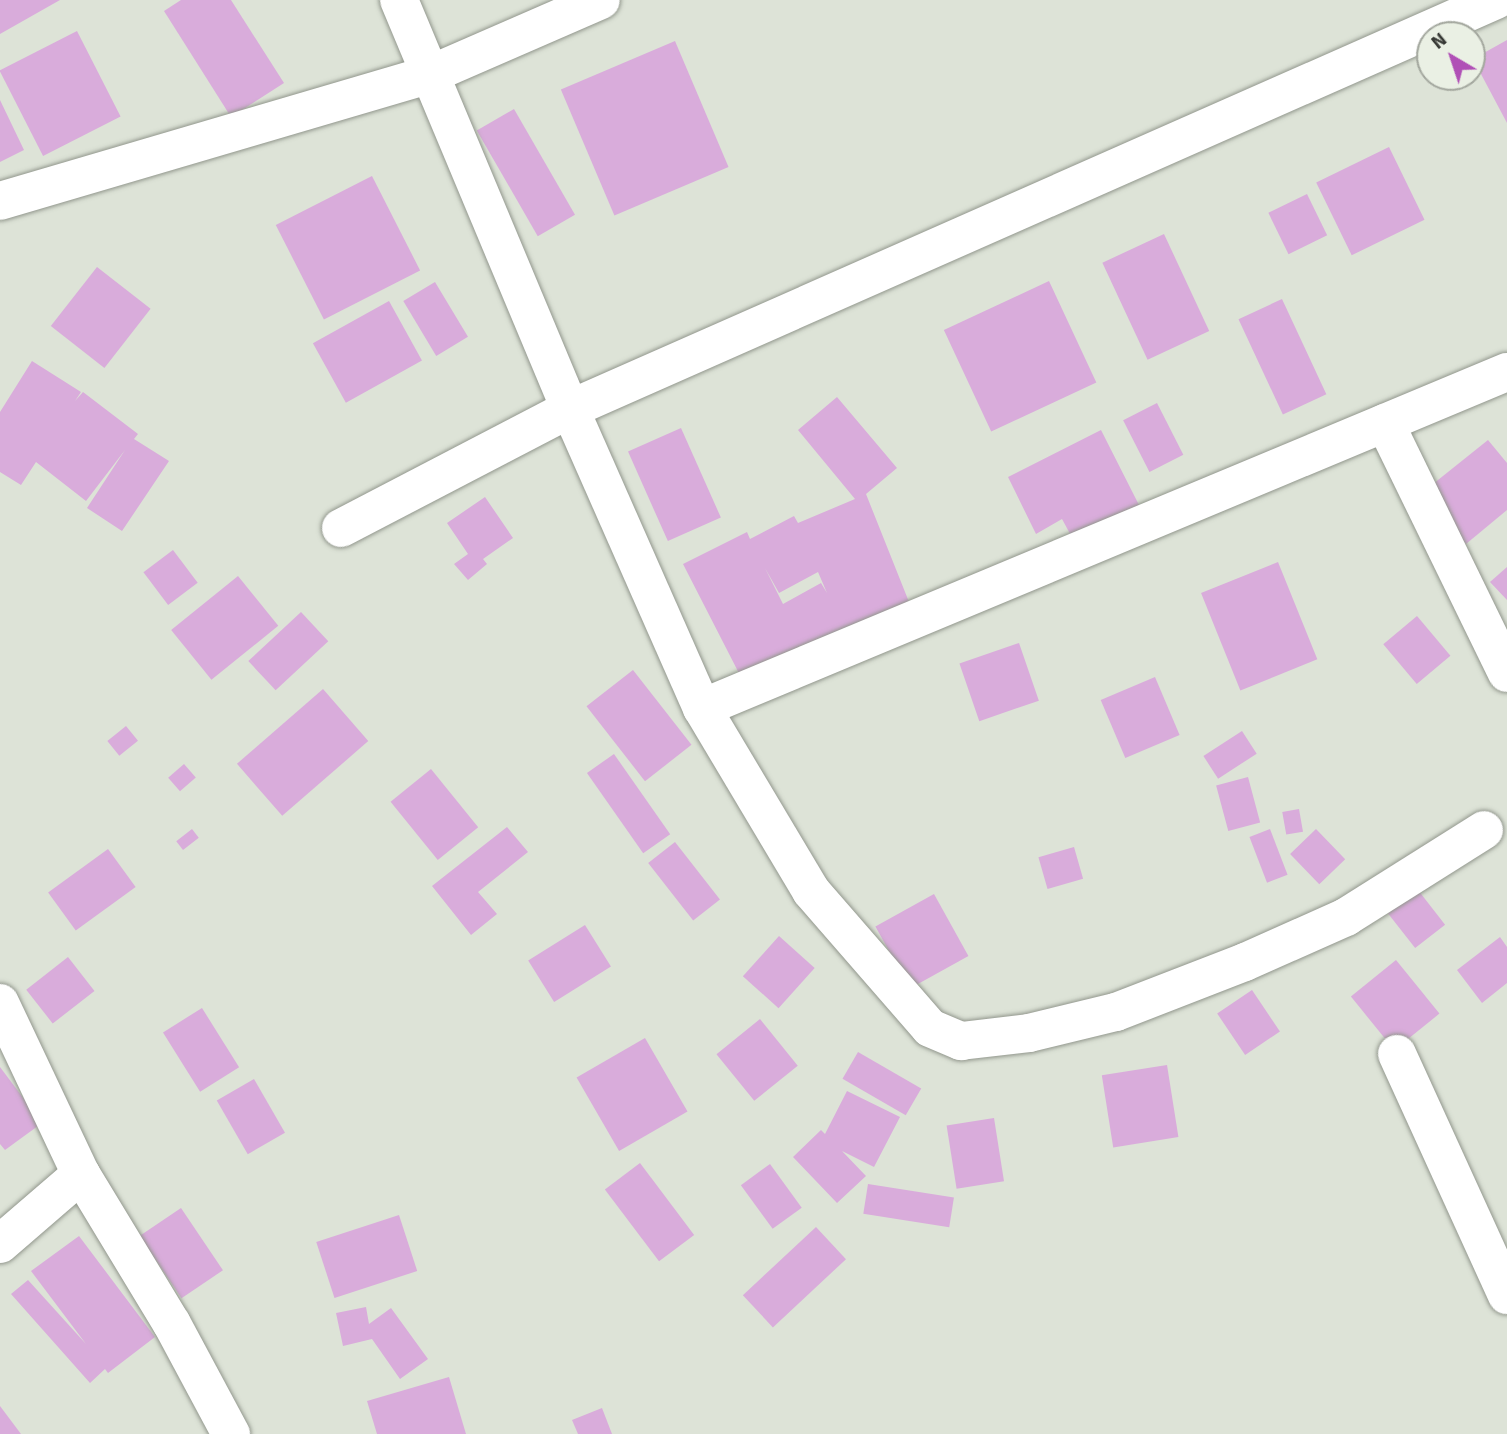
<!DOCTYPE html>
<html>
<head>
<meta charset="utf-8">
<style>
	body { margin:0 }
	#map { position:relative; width:1507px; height:1434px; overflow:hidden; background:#dde3d7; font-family:Signika,sans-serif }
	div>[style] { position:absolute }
	.building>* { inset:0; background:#d9acdb; transform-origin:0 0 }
	.roads { filter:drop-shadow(0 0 2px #92978d) drop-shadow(0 0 2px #92978d) }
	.street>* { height:38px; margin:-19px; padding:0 19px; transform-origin:19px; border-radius:19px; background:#fff }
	span { translate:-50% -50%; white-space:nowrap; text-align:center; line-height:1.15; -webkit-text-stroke:6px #eaf0e4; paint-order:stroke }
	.north { position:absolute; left:1416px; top:21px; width:70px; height:70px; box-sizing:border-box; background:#eaf0e4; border:2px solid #a3a79e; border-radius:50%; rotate:321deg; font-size:19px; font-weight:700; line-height:28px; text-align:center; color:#383a36 }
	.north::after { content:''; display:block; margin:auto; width:24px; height:32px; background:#b04fb6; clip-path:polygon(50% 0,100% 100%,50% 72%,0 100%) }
</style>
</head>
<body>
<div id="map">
	<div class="building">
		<i style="clip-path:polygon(0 0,60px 0,0 34px)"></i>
		<i style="clip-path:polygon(181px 0,231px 0,284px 83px,231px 117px,164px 11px)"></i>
		<i style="left:77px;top:31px;width:96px;height:87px;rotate:63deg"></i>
		<i style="clip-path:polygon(1507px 40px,1507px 123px,1473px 59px)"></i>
		<i style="left:675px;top:41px;width:137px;height:124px;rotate:67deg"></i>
		<i style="clip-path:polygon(0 100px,24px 150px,0 162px)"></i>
		<i style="left:514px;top:109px;width:122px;height:43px;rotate:60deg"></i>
		<i style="left:1389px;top:147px;width:81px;height:81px;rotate:64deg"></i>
		<i style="left:372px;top:176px;width:106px;height:108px;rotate:63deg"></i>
		<i style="left:1307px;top:194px;width:46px;height:43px;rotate:64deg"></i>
		<i style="left:1164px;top:234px;width:107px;height:68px;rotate:65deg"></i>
		<i style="left:97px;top:267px;width:68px;height:75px;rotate:38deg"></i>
		<i style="left:1049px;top:281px;width:112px;height:116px;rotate:65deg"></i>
		<i style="left:435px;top:282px;width:64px;height:37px;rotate:59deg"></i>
		<i style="left:1282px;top:299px;width:105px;height:48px;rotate:65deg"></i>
		<i style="left:389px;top:301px;width:68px;height:87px;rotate:61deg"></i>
		<i style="clip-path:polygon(32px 361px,81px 392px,75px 401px,83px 392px,138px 434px,134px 439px,169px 461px,122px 531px,87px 508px,125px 450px,86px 501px,36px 462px,21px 485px,0 472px,0 412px)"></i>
		<i style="clip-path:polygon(evenodd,837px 397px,897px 468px,866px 494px,911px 607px,745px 685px,683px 564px,747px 532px,750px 539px,794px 516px,798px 523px,855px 499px,798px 430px,837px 397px,765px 568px,779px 593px,818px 572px,827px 593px,821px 583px,783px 604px,765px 568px)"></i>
		<i style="left:1157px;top:403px;width:58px;height:38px;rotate:63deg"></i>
		<i style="left:681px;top:428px;width:98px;height:58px;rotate:66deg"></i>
		<i style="clip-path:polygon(1101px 430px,1140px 507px,1074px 541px,1062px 519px,1036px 534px,1008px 477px)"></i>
		<i style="clip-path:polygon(1488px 440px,1507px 463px,1507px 510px,1466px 544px,1423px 492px)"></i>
		<i style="clip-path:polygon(485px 497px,513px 538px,483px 559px,487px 564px,468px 580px,454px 564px,468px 554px,447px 523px)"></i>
		<i style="left:173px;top:550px;width:41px;height:37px;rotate:53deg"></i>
		<i style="left:1278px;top:562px;width:105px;height:83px;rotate:68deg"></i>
		<i style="clip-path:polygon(1507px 567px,1507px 600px,1490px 582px)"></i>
		<i style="left:238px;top:576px;width:64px;height:86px;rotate:51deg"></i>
		<i style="left:301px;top:612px;width:40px;height:72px;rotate:47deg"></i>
		<i style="left:1417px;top:616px;width:52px;height:44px;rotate:50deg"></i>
		<i style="left:1019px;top:643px;width:61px;height:63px;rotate:71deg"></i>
		<i style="left:633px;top:670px;width:95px;height:59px;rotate:52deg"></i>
		<i style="left:1155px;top:677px;width:63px;height:59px;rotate:67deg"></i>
		<i style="left:323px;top:689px;width:69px;height:114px;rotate:49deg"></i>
		<i style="left:126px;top:726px;width:19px;height:24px;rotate:51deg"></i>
		<i style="left:1242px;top:731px;width:27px;height:46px;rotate:57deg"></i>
		<i style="left:614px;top:754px;width:98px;height:33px;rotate:55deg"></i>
		<i style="left:184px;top:764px;width:18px;height:21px;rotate:49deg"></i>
		<i style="left:431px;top:769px;width:75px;height:52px;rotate:51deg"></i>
		<i style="left:1248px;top:777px;width:47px;height:33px;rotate:75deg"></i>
		<i style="left:1299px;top:809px;width:23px;height:17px;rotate:80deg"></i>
		<i style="clip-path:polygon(507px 827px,528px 852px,478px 892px,497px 914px,471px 935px,432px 886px)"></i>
		<i style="left:192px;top:829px;width:11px;height:20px;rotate:52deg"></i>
		<i style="left:1270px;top:829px;width:49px;height:22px;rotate:69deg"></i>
		<i style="left:1316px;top:829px;width:42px;height:36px;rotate:46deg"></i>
		<i style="left:675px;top:842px;width:73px;height:34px;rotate:52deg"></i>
		<i style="left:1074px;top:847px;width:33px;height:37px;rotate:74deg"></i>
		<i style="left:108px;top:849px;width:47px;height:74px;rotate:54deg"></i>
		<i style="left:1418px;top:890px;width:44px;height:38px;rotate:52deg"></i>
		<i style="left:934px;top:894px;width:71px;height:67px;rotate:61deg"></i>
		<i style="left:585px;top:925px;width:49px;height:67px;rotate:58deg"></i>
		<i style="left:779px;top:936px;width:48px;height:54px;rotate:42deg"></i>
		<i style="clip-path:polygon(1500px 937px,1507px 947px,1507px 983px,1482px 1003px,1457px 970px)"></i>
		<i style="left:68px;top:957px;width:43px;height:53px;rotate:52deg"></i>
		<i style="left:1396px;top:960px;width:69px;height:58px;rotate:51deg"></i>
		<i style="left:1252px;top:990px;width:50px;height:42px;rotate:56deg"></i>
		<i style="left:202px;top:1008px;width:70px;height:46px;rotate:58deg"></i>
		<i style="left:760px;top:1019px;width:60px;height:56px;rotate:51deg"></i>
		<i style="left:645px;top:1038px;width:85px;height:79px;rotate:60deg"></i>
		<i style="left:858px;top:1052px;width:73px;height:31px;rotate:30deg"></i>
		<i style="left:1167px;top:1065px;width:73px;height:66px;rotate:81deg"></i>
		<i style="clip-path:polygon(0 1067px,42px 1123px,5px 1150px,0 1144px)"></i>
		<i style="left:254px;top:1079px;width:62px;height:43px;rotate:60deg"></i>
		<i style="clip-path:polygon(847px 1091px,900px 1117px,874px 1167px,842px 1151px,866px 1176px,837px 1203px,793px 1157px,821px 1130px,825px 1134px)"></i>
		<i style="left:994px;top:1118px;width:64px;height:48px;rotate:81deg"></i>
		<i style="left:640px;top:1163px;width:90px;height:44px;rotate:53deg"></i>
		<i style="left:770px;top:1164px;width:54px;height:36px;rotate:54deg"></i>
		<i style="left:868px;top:1184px;width:87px;height:30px;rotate:9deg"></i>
		<i style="left:181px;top:1208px;width:75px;height:50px;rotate:56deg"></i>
		<i style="left:399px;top:1215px;width:59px;height:87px;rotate:72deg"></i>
		<i style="left:816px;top:1227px;width:44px;height:100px;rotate:47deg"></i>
		<i style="clip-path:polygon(79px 1236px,155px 1337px,108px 1373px,105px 1369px,90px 1383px,11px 1294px,28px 1280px,86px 1344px,31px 1271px)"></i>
		<i style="clip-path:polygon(366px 1307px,369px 1324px,391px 1308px,428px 1359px,400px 1379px,372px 1339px,343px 1346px,336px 1313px)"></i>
		<i style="clip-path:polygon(449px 1377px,466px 1434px,377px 1434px,367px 1401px)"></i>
		<i style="clip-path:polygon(0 1406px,21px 1434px,0 1434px)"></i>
		<i style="clip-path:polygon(602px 1408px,612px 1434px,578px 1434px,572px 1420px)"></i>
	</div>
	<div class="roads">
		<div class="street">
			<i style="left:399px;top:0;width:443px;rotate:67.3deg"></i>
			<i style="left:570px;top:409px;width:327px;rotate:66.2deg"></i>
			<i style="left:702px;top:708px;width:213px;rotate:59.2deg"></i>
			<i style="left:811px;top:891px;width:181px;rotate:49deg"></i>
			<i style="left:930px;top:1028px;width:34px;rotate:23deg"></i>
			<i style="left:961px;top:1041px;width:68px;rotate:-6.7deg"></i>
			<i style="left:1029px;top:1033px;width:89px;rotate:-13.6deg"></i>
			<i style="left:1116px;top:1012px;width:138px;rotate:-21.2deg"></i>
			<i style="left:1245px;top:962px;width:111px;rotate:-24deg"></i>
			<i style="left:1346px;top:917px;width:163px;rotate:-32.2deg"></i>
			<i style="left:0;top:201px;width:449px;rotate:-16.4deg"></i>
			<i style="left:431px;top:74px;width:185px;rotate:-23.5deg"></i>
			<i style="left:1385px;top:423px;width:278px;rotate:64deg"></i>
			<i style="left:341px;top:528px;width:258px;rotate:-27.5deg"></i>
			<i style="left:570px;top:409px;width:1012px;rotate:-23.83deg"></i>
			<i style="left:702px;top:708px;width:872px;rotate:-22.66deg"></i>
			<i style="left:0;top:1003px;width:189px;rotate:64.7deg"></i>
			<i style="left:81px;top:1174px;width:175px;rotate:58.8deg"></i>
			<i style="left:172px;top:1324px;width:125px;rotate:61.8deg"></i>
			<i style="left:1397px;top:1054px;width:265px;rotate:65.5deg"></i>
			<i style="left:0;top:1244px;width:107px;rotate:-40.8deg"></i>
		</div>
	</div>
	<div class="north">N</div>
</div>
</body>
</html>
